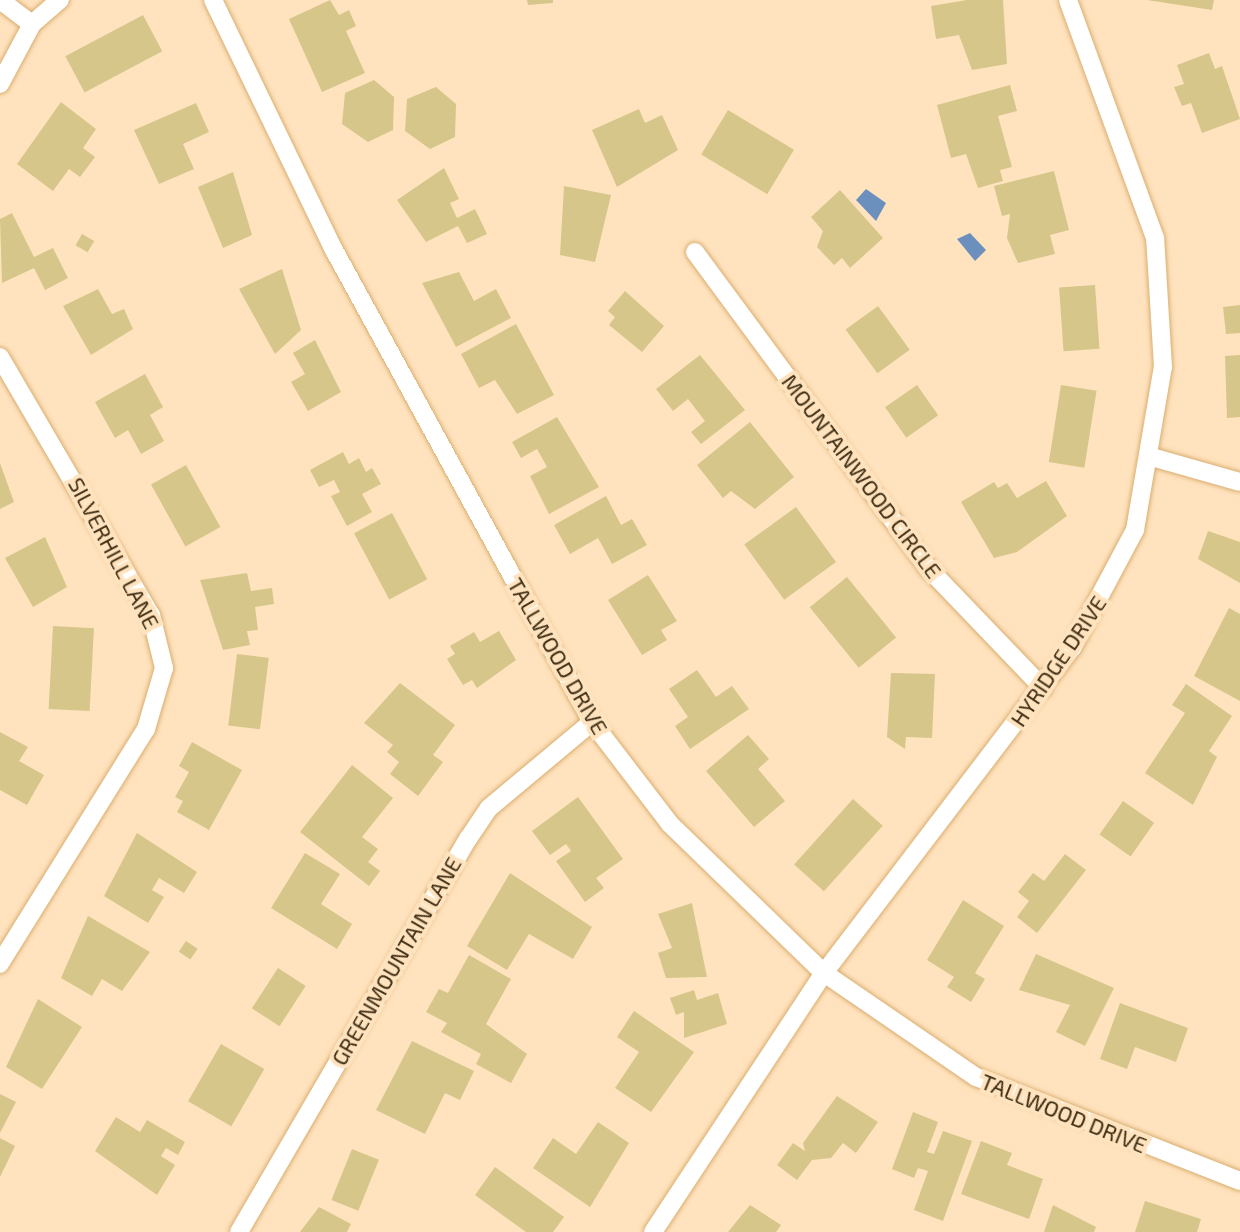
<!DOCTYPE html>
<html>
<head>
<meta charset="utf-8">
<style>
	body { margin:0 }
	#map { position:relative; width:1240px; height:1232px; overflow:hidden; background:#ffe3be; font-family:"Exo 2",sans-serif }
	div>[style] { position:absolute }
	.water>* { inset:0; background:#6c90be }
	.building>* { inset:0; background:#d6c68a; transform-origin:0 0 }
	.roads { filter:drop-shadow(0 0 2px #daae70) drop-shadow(0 0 2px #daae70) }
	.street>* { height:18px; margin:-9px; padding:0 9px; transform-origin:9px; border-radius:9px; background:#fff }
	span { translate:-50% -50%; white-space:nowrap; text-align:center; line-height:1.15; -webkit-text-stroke:8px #ffe3be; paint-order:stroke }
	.street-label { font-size:22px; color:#3d2c12 }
</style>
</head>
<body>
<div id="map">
	<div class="water">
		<i style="clip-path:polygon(866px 189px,886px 203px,876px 221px,856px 200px)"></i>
		<i style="clip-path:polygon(970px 233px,986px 250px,975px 261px,957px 239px)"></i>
	</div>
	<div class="building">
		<i style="clip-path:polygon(330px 0,339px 15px,349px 10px,356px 26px,346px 31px,365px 73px,322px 92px,289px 19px)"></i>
		<i style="clip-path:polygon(527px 0,553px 0,553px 3px,528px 5px)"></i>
		<i style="clip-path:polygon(967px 0,1003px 0,1007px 64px,972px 70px,959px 35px,936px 39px,931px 6px)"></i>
		<i style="clip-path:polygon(1147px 0,1214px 0,1212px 10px)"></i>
		<i style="left:143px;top:15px;width:41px;height:88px;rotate:62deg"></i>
		<i style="clip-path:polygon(1209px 53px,1215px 69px,1222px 66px,1240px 119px,1202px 133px,1191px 103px,1182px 106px,1174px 87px,1184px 84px,1177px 65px)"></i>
		<i style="clip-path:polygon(374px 80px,394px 97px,393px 130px,368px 142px,342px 124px,345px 93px)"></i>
		<i style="clip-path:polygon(1010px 85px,1017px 111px,998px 116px,1012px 167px,1000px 170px,1003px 181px,978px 188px,966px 154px,951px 158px,937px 105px)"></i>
		<i style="clip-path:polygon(436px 87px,456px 104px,455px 137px,430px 149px,405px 131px,407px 99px)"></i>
		<i style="clip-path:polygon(61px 102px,96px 129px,83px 148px,95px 157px,80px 177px,69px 169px,53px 191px,17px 164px)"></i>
		<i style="clip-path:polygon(196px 103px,209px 132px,183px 144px,194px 169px,159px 184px,134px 130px)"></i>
		<i style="clip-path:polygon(639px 109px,645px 123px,662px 115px,678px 150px,617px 187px,592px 130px)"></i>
		<i style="left:728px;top:110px;width:77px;height:52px;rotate:31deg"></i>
		<i style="clip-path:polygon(444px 168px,459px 199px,450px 203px,457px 218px,475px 209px,487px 234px,467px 243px,458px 226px,426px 242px,397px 200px)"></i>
		<i style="clip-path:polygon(1054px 171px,1069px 230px,1050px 235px,1055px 254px,1018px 263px,1007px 238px,1010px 214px,1002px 216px,994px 186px)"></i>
		<i style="clip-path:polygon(233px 172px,252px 235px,223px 248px,198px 187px)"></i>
		<i style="clip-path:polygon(564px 186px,611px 195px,595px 262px,560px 255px)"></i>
		<i style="clip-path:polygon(840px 190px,883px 238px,850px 268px,842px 258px,834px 265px,817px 247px,823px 231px,811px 217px)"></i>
		<i style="clip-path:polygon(12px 213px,34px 257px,53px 248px,68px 278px,45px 290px,34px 268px,2px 283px,0 219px)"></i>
		<i style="left:82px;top:234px;width:14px;height:13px;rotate:30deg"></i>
		<i style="clip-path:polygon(282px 269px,301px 330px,275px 354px,239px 289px)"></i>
		<i style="clip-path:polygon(459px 272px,474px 301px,496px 289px,511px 318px,456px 347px,422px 283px)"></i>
		<i style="left:1095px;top:285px;width:64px;height:36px;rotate:86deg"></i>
		<i style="clip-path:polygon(98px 289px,112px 314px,124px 309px,133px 329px,91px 355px,63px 306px)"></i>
		<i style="clip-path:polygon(625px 291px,664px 326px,642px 352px,609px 325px,615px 317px,608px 311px)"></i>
		<i style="clip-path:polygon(1240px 305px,1240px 333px,1226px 334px,1223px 307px)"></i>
		<i style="left:878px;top:306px;width:54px;height:40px;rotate:54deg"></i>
		<i style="clip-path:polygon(516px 324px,554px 395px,517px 414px,495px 380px,479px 388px,461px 354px)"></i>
		<i style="clip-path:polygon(315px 340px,341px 392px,308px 411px,291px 382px,305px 374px,293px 353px)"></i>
		<i style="clip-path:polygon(700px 355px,745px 410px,701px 444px,691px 432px,705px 421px,688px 399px,673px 411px,656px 389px)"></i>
		<i style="clip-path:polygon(1240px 355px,1240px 417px,1227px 418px,1225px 356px)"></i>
		<i style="clip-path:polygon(145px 374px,163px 407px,150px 415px,164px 441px,141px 454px,128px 430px,115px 438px,95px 402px)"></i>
		<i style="left:917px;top:385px;width:37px;height:39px;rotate:55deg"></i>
		<i style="left:1061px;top:385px;width:36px;height:78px;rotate:9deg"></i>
		<i style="clip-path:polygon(557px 417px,599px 487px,549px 514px,530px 476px,547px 467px,537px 449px,521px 458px,512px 442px)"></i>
		<i style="clip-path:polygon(750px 422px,794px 477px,755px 509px,731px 491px,723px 498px,697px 465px)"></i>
		<i style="clip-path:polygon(343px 452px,349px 464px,359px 458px,366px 472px,372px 468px,381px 484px,362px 494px,372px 512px,347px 526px,331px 496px,340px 492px,334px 480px,319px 487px,310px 470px)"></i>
		<i style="clip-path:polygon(0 463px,14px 502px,0 509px)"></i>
		<i style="left:186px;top:465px;width:71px;height:40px;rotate:61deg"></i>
		<i style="clip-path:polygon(1046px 481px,1067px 516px,1017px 552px,994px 558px,961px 502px,994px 482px,998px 488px,1007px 483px,1017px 498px)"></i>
		<i style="clip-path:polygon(606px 496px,621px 525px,632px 519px,647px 545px,612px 564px,598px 538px,570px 554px,554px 525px)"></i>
		<i style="left:796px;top:507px;width:68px;height:64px;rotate:54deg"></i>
		<i style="left:392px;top:513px;width:75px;height:43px;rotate:62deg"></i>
		<i style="clip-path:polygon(1208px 531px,1240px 542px,1240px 583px,1198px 559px)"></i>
		<i style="clip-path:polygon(45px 537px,67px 587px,33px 607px,5px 558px)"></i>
		<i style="clip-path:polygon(247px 573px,251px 591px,272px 588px,274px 604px,255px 607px,258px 630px,247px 631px,250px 645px,223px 650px,200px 580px)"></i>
		<i style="clip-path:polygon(648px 575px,677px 621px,661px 630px,667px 640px,642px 655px,608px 600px)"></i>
		<i style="left:847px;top:577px;width:78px;height:48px;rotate:51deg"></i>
		<i style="clip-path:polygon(1229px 608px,1240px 614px,1240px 701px,1194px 676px)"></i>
		<i style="left:53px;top:626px;width:41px;height:83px;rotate:3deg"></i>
		<i style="clip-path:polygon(499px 631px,516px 660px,477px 688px,472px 680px,463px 685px,447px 659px,455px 654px,450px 646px,474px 632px,480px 642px)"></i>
		<i style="left:237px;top:654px;width:32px;height:72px;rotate:7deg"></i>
		<i style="clip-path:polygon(697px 670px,716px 697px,732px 686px,749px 709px,690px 749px,675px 726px,688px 717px,669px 689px)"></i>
		<i style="clip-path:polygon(891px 673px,935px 674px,932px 738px,906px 737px,905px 749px,887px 737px)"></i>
		<i style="clip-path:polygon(400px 683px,455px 725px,433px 755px,443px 762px,418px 796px,390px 774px,399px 762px,387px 752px,393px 745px,364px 723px)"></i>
		<i style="clip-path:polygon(1186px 684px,1232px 716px,1209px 751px,1217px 757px,1193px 805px,1145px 773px,1185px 713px,1172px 705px)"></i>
		<i style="clip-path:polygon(0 732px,28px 747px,19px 761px,44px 775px,27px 805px,0 790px)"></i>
		<i style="clip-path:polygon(748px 735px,769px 759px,758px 769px,785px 801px,754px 827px,706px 771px)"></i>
		<i style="clip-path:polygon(192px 742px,242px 770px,209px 830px,177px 812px,183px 801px,175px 797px,189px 772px,179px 766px)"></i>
		<i style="clip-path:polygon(352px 765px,393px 798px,362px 837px,378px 849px,368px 862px,380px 871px,369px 886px,300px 832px)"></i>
		<i style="clip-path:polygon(578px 797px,623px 859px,596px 878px,604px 888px,585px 902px,556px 861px,571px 851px,566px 844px,550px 855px,532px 831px)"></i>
		<i style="left:853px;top:799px;width:40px;height:88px;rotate:42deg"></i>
		<i style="left:1123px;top:801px;width:38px;height:41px;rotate:35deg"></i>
		<i style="clip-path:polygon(137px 833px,197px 872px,184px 893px,159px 878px,152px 890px,164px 897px,148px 923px,104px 896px)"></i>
		<i style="clip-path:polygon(305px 853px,340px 874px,321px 904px,352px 924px,337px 949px,271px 908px)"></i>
		<i style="clip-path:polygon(1065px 854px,1086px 870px,1037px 933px,1017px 917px,1029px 901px,1018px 892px,1033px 873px,1044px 881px)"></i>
		<i style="clip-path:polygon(510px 873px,592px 927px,573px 959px,529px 934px,507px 970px,467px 946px)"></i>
		<i style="clip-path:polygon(963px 900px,1004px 926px,975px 973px,985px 979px,971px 1002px,947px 987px,954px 977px,927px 960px)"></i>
		<i style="clip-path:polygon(692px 903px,707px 977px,666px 978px,658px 953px,672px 948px,658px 914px)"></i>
		<i style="clip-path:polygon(88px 916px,150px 952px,122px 991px,102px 979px,92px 996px,61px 978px)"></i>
		<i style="left:186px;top:941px;width:14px;height:13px;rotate:34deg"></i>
		<i style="clip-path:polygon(1036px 954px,1114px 988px,1085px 1046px,1056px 1032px,1070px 1005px,1019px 990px)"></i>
		<i style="clip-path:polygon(469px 955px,511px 979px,486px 1024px,527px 1054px,511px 1083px,476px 1064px,481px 1054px,441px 1032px,447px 1023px,426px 1012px,439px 989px,448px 993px)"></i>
		<i style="left:278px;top:968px;width:33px;height:48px;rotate:33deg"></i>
		<i style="clip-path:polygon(694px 990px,697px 1000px,718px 993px,727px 1024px,684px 1038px,684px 1012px,676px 1015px,670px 998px)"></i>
		<i style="clip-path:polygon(38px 999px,82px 1027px,42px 1089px,6px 1067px)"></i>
		<i style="clip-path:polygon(1120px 1003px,1188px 1028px,1176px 1062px,1135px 1047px,1127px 1069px,1100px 1059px)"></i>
		<i style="clip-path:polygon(634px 1011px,694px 1052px,651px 1112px,615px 1088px,639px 1052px,617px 1037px)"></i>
		<i style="clip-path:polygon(412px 1041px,474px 1071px,460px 1100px,445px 1093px,425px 1134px,376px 1110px)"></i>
		<i style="left:221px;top:1044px;width:50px;height:66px;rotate:30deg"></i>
		<i style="clip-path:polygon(0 1094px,16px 1102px,0 1133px)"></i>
		<i style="clip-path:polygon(837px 1096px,878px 1122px,856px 1153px,843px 1143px,831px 1158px,812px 1160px,797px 1180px,777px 1165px,793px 1143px,805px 1151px,803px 1143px)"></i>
		<i style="clip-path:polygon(913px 1112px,938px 1122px,927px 1152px,934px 1154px,943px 1131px,972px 1141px,943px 1221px,914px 1210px,928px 1171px,918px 1168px,914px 1178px,892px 1169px)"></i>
		<i style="clip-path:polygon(116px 1117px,140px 1132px,147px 1120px,185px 1142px,178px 1155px,166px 1148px,161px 1156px,175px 1165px,157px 1195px,95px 1151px)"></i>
		<i style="clip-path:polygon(598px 1122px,629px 1143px,590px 1207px,533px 1168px,553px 1138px,576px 1154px)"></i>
		<i style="clip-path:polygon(0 1138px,15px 1146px,0 1177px)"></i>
		<i style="clip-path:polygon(981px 1141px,1012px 1153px,1007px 1165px,1043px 1179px,1029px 1219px,961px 1194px)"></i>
		<i style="left:352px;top:1149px;width:29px;height:55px;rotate:22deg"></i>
		<i style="clip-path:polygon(495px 1167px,564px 1217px,553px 1232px,526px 1232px,475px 1195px)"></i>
		<i style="clip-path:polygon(1145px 1201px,1201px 1219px,1197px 1232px,1135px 1232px)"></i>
		<i style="clip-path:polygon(750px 1205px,781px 1225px,776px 1232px,728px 1232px)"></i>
		<i style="clip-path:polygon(1053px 1205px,1096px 1227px,1094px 1232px,1044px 1232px)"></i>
		<i style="clip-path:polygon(319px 1207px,351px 1224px,347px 1232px,300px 1232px)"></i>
	</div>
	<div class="roads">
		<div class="street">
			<i style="left:0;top:0;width:40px;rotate:37deg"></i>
			<i style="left:213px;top:0;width:278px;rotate:64.2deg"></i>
			<i style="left:334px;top:250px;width:538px;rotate:61.34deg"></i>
			<i style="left:592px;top:722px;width:128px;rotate:52.6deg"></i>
			<i style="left:670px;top:824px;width:214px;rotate:44.1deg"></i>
			<i style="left:824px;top:973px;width:184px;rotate:34.4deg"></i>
			<i style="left:976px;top:1077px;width:284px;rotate:21.5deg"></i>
			<i style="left:0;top:84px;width:68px;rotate:-61.9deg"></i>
			<i style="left:32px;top:24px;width:37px;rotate:-41deg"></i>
			<i style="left:695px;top:252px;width:391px;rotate:53.6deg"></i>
			<i style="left:927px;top:567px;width:168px;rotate:46.2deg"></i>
			<i style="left:0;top:357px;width:299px;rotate:59.7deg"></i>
			<i style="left:151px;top:615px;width:55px;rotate:76.2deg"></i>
			<i style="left:164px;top:668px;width:64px;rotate:106.4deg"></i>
			<i style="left:146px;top:729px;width:277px;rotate:121.9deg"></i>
			<i style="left:1152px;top:457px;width:91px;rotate:15.9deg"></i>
			<i style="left:239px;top:1232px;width:455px;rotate:-59.8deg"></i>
			<i style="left:468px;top:839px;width:37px;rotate:-56deg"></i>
			<i style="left:489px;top:808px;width:134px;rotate:-39.9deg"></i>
			<i style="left:653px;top:1232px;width:310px;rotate:-56.6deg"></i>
			<i style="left:824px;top:973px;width:409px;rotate:-52.7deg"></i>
			<i style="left:1072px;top:648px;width:134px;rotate:-61.9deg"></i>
			<i style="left:1135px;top:530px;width:165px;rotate:-80.3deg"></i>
			<i style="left:1163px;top:367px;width:129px;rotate:-93.5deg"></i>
			<i style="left:1155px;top:238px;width:253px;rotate:-110.1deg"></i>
		</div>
	</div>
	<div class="street-label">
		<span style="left:862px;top:476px;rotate:53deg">MOUNTAINWOOD CIRCLE</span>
		<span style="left:114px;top:553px;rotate:62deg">SILVERHILL LANE</span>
		<span style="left:558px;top:656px;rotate:60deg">TALLWOOD DRIVE</span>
		<span style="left:1058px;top:661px;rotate:-56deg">HYRIDGE DRIVE</span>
		<span style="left:396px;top:961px;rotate:-60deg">GREENMOUNTAIN LANE</span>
		<span style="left:1064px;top:1113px;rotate:22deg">TALLWOOD DRIVE</span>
	</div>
</div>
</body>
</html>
